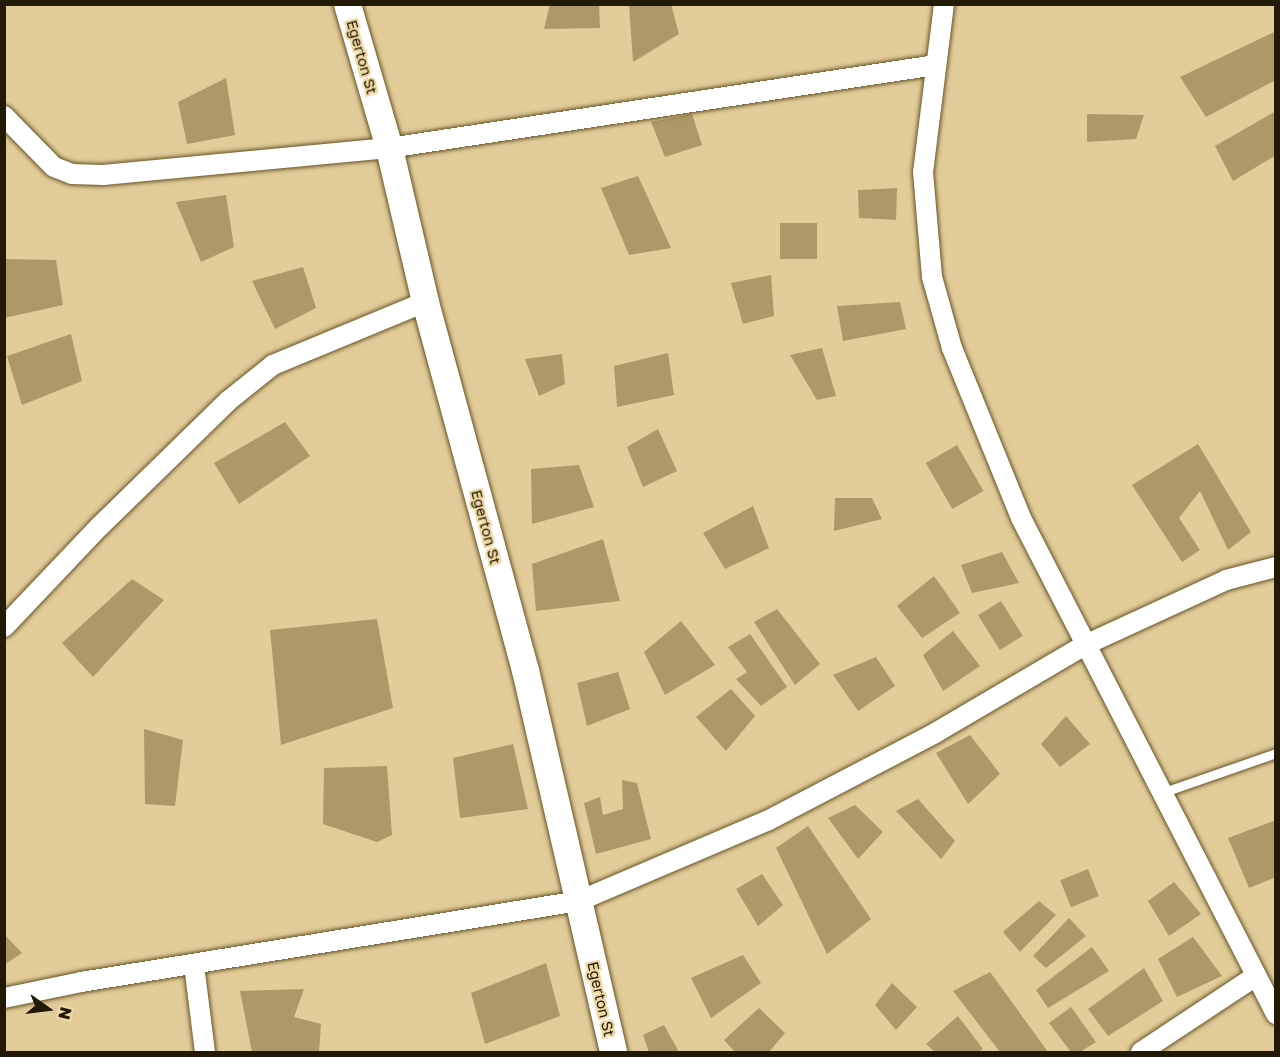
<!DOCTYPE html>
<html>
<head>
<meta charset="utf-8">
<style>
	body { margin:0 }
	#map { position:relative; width:1280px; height:1057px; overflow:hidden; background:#e2cc9a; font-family:"Golos Text",sans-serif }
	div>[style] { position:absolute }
	.building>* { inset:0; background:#ae9868; transform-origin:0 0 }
	.roads { filter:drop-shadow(0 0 2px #675424) drop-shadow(0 0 2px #675424) }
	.lane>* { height:9px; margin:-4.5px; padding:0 4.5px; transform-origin:4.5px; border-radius:4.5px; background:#fff }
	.street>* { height:20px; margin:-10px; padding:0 10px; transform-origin:10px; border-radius:10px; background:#fff }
	.secondary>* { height:27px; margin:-13.5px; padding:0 13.5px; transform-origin:13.5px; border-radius:13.5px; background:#fff }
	span { translate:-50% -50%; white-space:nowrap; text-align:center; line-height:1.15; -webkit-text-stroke:4.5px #efd9a6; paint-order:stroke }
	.street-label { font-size:15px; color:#221a06 }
	.frame { position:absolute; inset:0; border:6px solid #221a06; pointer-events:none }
	.north { position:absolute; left:18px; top:979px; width:60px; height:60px; -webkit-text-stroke:4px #efd9a6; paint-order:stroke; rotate:104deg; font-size:16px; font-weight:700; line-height:24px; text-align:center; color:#221a06 }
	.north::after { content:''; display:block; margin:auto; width:21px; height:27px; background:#221a06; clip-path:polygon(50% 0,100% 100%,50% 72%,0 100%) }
</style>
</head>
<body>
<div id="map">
	<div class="building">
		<i style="clip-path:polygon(550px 4px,599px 4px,600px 28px,544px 29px)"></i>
		<i style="clip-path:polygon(629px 4px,671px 4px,679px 34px,633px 62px)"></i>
		<i style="clip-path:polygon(1276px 31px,1276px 80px,1206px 117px,1180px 77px)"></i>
		<i style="clip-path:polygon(226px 78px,235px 135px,187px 144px,178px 102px)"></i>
		<i style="clip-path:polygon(1276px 111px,1276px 155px,1233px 181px,1215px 146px)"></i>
		<i style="clip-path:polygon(692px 114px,702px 145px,665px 157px,651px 122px)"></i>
		<i style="clip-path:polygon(1087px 114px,1144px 115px,1136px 139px,1087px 142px)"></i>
		<i style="clip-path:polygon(638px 176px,671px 248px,629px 255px,601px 188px)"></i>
		<i style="clip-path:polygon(897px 188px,896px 220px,859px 218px,858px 190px)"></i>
		<i style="clip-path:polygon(226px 195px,234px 247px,201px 262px,176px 202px)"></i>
		<i style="left:780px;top:223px;width:37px;height:36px"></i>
		<i style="clip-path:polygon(4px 259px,56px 260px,63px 305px,4px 318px)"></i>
		<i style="clip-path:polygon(303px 267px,316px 308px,275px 329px,252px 281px)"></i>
		<i style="clip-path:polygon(771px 275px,774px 316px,743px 324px,731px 283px)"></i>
		<i style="clip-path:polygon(900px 302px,906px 329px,843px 341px,837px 306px)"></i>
		<i style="clip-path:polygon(71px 334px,82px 381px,22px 405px,7px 356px)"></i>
		<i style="clip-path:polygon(822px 348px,836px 396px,817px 400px,790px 355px)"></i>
		<i style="clip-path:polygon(668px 353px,674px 395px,617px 407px,614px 366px)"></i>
		<i style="clip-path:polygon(562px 354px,565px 384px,539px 396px,525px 359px)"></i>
		<i style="clip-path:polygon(285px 422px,310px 456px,239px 504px,214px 463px)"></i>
		<i style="clip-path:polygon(658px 429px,677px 471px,643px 487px,627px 447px)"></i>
		<i style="clip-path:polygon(1198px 444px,1251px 532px,1228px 550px,1200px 491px,1179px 518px,1200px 550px,1182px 562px,1132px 485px)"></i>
		<i style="left:957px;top:445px;width:53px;height:36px;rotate:60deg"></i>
		<i style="clip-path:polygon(579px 465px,594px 507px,532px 524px,531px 469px)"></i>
		<i style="clip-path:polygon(835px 498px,872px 498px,882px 519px,834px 531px)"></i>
		<i style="clip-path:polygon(753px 506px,769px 548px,725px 569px,703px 533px)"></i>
		<i style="clip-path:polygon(603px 539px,620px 601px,536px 611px,532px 564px)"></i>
		<i style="clip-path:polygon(1002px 552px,1019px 583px,972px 593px,961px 565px)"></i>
		<i style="clip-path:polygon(934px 576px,960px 613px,922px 638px,897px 606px)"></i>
		<i style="clip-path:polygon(132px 579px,164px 600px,93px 677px,62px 643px)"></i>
		<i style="left:1001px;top:601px;width:41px;height:27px;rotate:58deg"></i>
		<i style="clip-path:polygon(777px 609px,820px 664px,795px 685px,754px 622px)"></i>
		<i style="clip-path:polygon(377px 619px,393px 708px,281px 745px,270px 630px)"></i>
		<i style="clip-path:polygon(681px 621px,715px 665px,665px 695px,644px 652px)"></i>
		<i style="clip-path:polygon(953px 631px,980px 666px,943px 691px,923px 655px)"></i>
		<i style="clip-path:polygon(750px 634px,787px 687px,761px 706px,736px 679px,747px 672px,728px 647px)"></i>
		<i style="clip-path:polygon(876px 657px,895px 686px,858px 711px,833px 675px)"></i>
		<i style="clip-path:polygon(618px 672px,630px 709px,587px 726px,577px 683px)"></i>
		<i style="clip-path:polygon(731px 689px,755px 716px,726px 751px,696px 717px)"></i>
		<i style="clip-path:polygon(1066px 716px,1090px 744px,1060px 767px,1041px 744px)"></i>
		<i style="clip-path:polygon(144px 729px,183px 740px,175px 806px,145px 804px)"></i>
		<i style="clip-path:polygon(970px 735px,1000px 774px,968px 804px,936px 753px)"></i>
		<i style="clip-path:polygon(513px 744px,528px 809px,460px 818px,453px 758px)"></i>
		<i style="clip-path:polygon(387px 766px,392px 835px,377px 842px,323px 824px,324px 768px)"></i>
		<i style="clip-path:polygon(622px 780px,637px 783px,651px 839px,596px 854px,584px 803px,600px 797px,603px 815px,623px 809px)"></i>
		<i style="clip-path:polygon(918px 799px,955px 841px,941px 859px,896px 811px)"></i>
		<i style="clip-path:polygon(855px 805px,883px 832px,858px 859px,828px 818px)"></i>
		<i style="clip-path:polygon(1276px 820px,1276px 877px,1249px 888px,1228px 838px)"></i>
		<i style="clip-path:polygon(808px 826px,871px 919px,827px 954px,776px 848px)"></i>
		<i style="left:1088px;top:869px;width:29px;height:30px;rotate:68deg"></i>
		<i style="clip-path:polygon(762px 874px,783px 905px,758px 926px,736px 889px)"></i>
		<i style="clip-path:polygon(1174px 882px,1201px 914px,1169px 936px,1148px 901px)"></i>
		<i style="clip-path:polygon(1039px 901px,1056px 915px,1020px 952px,1003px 932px)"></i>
		<i style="clip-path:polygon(1069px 918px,1086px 936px,1046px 968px,1033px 956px)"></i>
		<i style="clip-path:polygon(4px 934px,22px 953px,4px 965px)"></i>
		<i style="clip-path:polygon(1193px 937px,1222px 976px,1177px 997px,1158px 959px)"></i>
		<i style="clip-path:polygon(1092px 947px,1109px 971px,1048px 1008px,1036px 990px)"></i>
		<i style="clip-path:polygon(743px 955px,761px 983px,711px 1018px,691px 978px)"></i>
		<i style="clip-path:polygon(546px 963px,560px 1016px,485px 1044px,471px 993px)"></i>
		<i style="clip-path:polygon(1144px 968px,1163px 1001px,1108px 1036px,1088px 1009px)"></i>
		<i style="clip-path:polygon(990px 972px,1048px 1052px,1000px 1052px,953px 991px)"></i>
		<i style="clip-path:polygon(892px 983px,917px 1007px,896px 1030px,875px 1005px)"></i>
		<i style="clip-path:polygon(304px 989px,294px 1017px,321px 1024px,319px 1052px,252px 1052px,240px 991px)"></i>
		<i style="clip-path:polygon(1071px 1007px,1096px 1042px,1080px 1052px,1071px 1052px,1049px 1023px)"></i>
		<i style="clip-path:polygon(759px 1008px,785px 1033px,769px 1052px,735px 1052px,724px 1040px)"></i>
		<i style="clip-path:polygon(958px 1016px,983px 1049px,978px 1052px,935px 1052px,926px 1044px)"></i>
		<i style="clip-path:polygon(664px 1025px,679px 1052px,649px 1052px,643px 1035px)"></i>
	</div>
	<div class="roads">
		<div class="lane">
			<i style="left:1161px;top:793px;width:122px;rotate:-19.2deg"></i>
		</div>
		<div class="street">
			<i style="left:944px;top:4px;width:169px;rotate:97.1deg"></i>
			<i style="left:923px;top:172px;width:105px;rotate:85.1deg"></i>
			<i style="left:932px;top:277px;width:74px;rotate:74.3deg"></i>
			<i style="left:952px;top:348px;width:183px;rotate:67.9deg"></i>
			<i style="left:1021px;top:518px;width:558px;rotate:62.79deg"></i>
			<i style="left:4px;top:116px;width:71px;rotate:45.6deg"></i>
			<i style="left:54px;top:167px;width:19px;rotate:21deg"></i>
			<i style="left:72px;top:174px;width:31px;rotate:2deg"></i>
			<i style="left:103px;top:175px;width:287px;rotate:-5.4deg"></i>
			<i style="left:389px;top:148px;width:553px;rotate:-8.63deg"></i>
			<i style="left:4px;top:627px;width:139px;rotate:-46.5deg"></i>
			<i style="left:100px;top:526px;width:179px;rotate:-44.3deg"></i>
			<i style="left:228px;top:401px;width:58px;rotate:-38.7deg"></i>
			<i style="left:273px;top:365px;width:165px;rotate:-22.5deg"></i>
			<i style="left:194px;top:965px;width:88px;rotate:82.8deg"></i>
			<i style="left:4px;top:998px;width:79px;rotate:-11.7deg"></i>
			<i style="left:81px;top:982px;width:505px;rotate:-9.24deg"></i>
			<i style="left:579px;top:901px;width:204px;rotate:-23.1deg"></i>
			<i style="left:767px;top:821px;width:190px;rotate:-27.6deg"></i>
			<i style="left:935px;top:733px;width:174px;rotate:-30.4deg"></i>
			<i style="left:1085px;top:645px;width:155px;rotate:-24.7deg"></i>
			<i style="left:1226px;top:580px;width:52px;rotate:-14.6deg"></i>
			<i style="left:1141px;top:1052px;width:138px;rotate:-33.5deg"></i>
		</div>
		<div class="secondary">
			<i style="left:347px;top:4px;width:150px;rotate:73.7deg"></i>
			<i style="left:389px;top:148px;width:158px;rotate:76.8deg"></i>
			<i style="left:425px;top:302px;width:381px;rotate:74.8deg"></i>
			<i style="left:525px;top:670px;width:392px;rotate:77deg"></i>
		</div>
	</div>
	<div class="street-label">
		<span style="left:362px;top:57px;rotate:74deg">Egerton St</span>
		<span style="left:486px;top:527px;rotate:75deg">Egerton St</span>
		<span style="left:601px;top:999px;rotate:77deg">Egerton St</span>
	</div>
	<div class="frame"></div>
	<div class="north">N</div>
</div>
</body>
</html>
